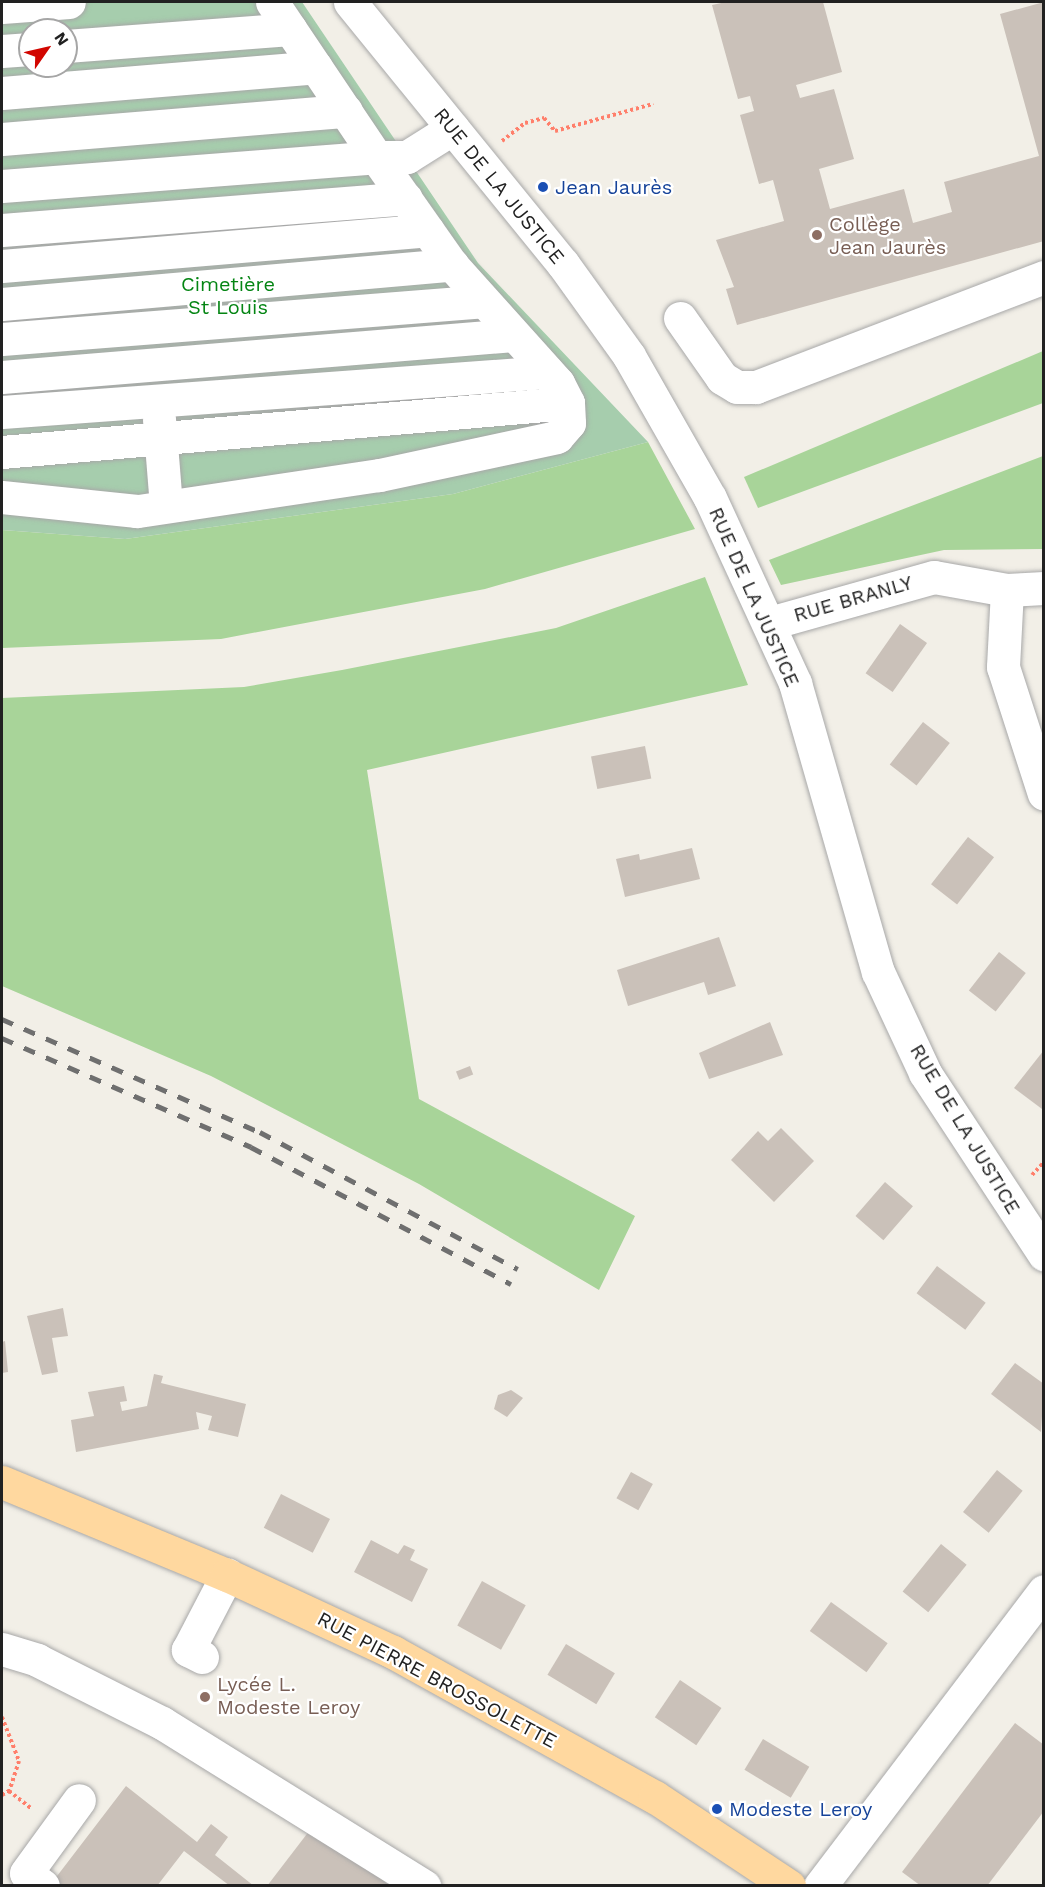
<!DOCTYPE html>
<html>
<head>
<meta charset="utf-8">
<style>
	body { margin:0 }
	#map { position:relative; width:1045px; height:1887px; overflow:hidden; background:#f2efe7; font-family:"Work Sans",sans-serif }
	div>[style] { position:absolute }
	.forest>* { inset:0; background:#a8d499 }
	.cemetery>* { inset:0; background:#a6cdad }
	.building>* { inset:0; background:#cac1b9; transform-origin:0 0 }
	.path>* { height:4px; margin-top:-2px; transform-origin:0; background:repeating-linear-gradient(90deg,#ff7f6b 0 3px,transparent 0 6px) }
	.roads { filter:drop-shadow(0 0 2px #a8a8a8) drop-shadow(0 0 2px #a8a8a8) }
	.minor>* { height:33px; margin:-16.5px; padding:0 16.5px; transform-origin:16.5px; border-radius:16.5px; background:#fff }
	.major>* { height:33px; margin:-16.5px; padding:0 16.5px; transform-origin:16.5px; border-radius:16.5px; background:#ffd89f }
	.rail>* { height:4.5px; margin-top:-2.25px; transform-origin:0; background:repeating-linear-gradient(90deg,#6f6f6f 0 12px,transparent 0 24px) }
	.dots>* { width:16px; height:16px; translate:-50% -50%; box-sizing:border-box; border:3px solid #fff; border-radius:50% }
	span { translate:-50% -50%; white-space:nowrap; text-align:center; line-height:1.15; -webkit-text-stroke:4.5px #fff; paint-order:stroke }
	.street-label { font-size:20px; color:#212121 }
	.transit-label { font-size:20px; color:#164399 }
	.left { translate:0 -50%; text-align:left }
	.education-label { font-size:20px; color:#785e54 }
	.park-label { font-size:20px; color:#048513 }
	.frame { position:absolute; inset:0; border:3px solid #212121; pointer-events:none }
	.north { position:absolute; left:18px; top:18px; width:60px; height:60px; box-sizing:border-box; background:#fff; border:2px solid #a6a6a6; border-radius:50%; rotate:56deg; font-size:16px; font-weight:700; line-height:24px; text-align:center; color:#212121 }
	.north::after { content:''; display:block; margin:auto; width:21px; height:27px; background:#d20600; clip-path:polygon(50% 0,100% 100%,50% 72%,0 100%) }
</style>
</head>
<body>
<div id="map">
	<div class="forest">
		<i style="clip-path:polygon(1043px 351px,1043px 403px,758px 508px,744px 477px)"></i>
		<i style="clip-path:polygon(648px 442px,695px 529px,485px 589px,221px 639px,2px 648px,2px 530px,125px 539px,453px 494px)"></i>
		<i style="clip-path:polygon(1043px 456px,1043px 549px,944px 550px,781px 585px,769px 560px)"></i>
		<i style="clip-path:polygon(705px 577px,748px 685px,367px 770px,419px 1099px,635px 1216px,599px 1290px,419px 1184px,211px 1076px,2px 986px,2px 698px,244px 687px,342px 670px,556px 628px)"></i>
	</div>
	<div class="cemetery">
		<i style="clip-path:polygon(evenodd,2px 2px,302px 2px,478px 263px,648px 442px,453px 494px,125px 539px,2px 530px,2px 2px,30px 30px,66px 30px,66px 66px,30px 66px,30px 30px)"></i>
	</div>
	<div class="building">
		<i style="clip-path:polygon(726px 2px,823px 2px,842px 72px,796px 85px,800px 98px,834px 89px,854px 159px,819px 169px,830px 209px,904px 189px,913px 223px,952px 212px,944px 182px,1039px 156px,1000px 14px,1044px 2px,1044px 241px,737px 325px,726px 289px,734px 287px,716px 240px,784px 221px,773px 180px,759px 184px,740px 115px,754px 111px,750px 96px,738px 99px,712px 5px)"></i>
		<i style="left:900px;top:624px;width:33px;height:60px;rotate:35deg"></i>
		<i style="left:923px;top:722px;width:34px;height:54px;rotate:38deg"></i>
		<i style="left:645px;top:746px;width:33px;height:55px;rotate:79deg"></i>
		<i style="left:968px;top:837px;width:33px;height:60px;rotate:38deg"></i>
		<i style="clip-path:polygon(692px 848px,700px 879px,625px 897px,616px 859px,639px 854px,640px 860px)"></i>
		<i style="clip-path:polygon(719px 937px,736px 986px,708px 995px,704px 982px,628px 1006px,617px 970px)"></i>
		<i style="left:999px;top:952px;width:34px;height:49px;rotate:38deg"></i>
		<i style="clip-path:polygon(770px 1022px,783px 1055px,709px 1079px,699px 1053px)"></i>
		<i style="clip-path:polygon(1044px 1050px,1044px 1107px,1042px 1109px,1014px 1088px)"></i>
		<i style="left:470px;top:1066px;width:9px;height:15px;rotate:69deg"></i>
		<i style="clip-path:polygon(781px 1128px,814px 1161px,774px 1202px,731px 1160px,758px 1131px,768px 1141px)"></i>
		<i style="left:885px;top:1182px;width:37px;height:45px;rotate:41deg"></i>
		<i style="left:937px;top:1266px;width:61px;height:34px;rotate:37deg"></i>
		<i style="clip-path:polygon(63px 1308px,68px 1336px,52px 1338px,58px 1372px,42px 1375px,27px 1316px)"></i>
		<i style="clip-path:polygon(5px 1341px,8px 1372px,2px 1373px,2px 1342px)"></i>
		<i style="clip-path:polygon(1015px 1363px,1044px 1384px,1041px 1432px,991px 1394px)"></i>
		<i style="clip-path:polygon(154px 1374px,163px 1376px,161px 1383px,246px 1404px,238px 1437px,208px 1430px,212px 1416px,196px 1412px,199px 1429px,76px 1452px,71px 1420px,94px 1416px,88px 1392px,124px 1386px,127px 1401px,120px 1402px,122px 1411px,147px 1406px)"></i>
		<i style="clip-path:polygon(511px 1390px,523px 1398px,507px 1417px,494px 1409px,498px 1395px)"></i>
		<i style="left:997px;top:1470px;width:33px;height:54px;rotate:39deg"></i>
		<i style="left:631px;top:1472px;width:25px;height:30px;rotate:29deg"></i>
		<i style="left:281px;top:1494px;width:55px;height:38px;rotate:27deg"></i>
		<i style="clip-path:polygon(371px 1540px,398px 1554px,404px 1545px,415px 1550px,410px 1560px,428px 1569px,412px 1602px,354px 1572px)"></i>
		<i style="left:941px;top:1544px;width:33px;height:61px;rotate:39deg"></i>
		<i style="left:482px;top:1581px;width:50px;height:51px;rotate:29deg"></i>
		<i style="left:831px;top:1602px;width:70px;height:36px;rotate:36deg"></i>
		<i style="left:566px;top:1644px;width:57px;height:36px;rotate:31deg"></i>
		<i style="left:680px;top:1680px;width:50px;height:45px;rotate:34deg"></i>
		<i style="clip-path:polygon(1015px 1723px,1044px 1745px,1044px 1811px,987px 1886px,921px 1886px,902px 1872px)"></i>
		<i style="left:763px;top:1739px;width:54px;height:36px;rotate:31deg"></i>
		<i style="clip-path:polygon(126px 1786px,197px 1842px,211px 1824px,228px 1837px,215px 1855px,254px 1886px,230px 1886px,184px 1851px,157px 1886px,62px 1886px,54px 1880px)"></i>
		<i style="clip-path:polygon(313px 1826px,390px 1886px,267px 1886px)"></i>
	</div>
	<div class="path">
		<i style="left:502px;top:141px;width:29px;rotate:-38deg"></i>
		<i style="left:525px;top:123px;width:20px;rotate:-15deg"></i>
		<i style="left:544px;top:118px;width:17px;rotate:50deg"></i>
		<i style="left:555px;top:131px;width:102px;rotate:-15.4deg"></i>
		<i style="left:1032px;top:1175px;width:18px;rotate:-47deg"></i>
		<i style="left:2px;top:1717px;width:47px;rotate:68.9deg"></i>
		<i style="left:19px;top:1761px;width:32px;rotate:108deg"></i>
		<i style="left:2px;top:1795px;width:8px;rotate:-30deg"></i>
		<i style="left:9px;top:1791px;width:29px;rotate:38deg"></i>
	</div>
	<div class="roads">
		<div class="minor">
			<i style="left:272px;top:2px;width:187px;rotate:56.1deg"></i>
			<i style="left:376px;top:157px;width:31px"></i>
			<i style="left:407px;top:157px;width:54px;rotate:-32.2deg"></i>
			<i style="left:350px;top:2px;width:338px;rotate:50.9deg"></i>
			<i style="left:563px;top:264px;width:113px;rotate:54.3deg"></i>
			<i style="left:629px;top:356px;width:163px;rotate:60.3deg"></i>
			<i style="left:710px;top:498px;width:204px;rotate:65.3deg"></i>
			<i style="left:795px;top:683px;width:301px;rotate:74deg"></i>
			<i style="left:878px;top:972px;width:111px;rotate:65deg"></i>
			<i style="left:925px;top:1073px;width:217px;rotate:56.7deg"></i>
			<i style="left:2px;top:7px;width:67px;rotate:-4.3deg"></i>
			<i style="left:66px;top:46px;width:225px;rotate:-4.3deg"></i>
			<i style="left:2px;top:51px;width:28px;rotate:-4deg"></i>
			<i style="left:2px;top:93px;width:315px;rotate:-4.7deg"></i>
			<i style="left:2px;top:139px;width:345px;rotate:-4.7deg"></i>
			<i style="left:2px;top:186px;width:375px;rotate:-4.4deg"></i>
			<i style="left:376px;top:157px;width:132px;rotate:54.9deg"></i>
			<i style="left:452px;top:265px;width:159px;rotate:48.1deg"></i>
			<i style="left:558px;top:383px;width:22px;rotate:63deg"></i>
			<i style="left:568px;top:403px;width:20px;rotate:87deg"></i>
			<i style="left:569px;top:423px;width:18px;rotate:131deg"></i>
			<i style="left:557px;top:437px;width:182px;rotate:167.9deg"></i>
			<i style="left:379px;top:475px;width:245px;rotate:171.5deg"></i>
			<i style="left:137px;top:511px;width:136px;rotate:-174.1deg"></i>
			<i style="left:2px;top:230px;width:405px;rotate:-4.5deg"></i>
			<i style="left:2px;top:266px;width:427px;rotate:-4.8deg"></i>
			<i style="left:2px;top:304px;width:452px;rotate:-5deg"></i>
			<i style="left:680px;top:318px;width:73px;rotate:55deg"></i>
			<i style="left:722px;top:378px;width:17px;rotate:31deg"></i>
			<i style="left:737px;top:387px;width:19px"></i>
			<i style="left:756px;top:387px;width:308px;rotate:-20.9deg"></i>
			<i style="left:2px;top:339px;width:482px;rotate:-4.5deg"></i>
			<i style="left:2px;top:377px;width:513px;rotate:-4.7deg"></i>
			<i style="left:2px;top:412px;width:547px;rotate:-4.19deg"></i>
			<i style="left:159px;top:419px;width:87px;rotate:85.4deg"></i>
			<i style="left:2px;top:452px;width:568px;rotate:-4.95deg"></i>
			<i style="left:1007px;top:590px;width:77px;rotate:93deg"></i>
			<i style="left:1003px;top:667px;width:133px;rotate:72.1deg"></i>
			<i style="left:770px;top:623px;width:170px;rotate:-15.7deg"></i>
			<i style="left:934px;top:577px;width:74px;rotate:10.1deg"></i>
			<i style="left:1007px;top:590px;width:37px;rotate:-3deg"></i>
			<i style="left:2px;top:1649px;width:37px;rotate:17deg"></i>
			<i style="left:37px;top:1660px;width:140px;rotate:26.7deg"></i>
			<i style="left:162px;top:1723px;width:309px;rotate:31.9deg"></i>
			<i style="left:202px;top:1657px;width:16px;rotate:-153deg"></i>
			<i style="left:188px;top:1650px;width:85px;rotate:-62.5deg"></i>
			<i style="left:43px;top:1886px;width:21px;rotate:-143deg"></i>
			<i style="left:26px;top:1873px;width:90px;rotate:-54deg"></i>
			<i style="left:820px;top:1886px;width:370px;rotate:-52.8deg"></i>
		</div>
		<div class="major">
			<i style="left:2px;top:1482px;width:243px;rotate:22.5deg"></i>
			<i style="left:227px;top:1575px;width:183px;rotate:24.9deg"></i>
			<i style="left:393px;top:1652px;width:299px;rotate:29deg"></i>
			<i style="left:655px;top:1797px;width:161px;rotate:33.6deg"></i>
		</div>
	</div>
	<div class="rail">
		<i style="left:2px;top:1019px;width:282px;rotate:23.7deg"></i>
		<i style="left:260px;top:1132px;width:292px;rotate:28deg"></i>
		<i style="left:2px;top:1038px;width:272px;rotate:23.6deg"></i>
		<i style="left:251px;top:1147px;width:294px;rotate:27.8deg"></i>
	</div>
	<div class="dots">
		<i style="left:543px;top:187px;background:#1a4fb4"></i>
		<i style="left:817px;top:235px;background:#8d6e63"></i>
		<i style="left:205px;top:1697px;background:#8d6e63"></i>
		<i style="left:717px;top:1809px;background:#1a4fb4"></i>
	</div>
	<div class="street-label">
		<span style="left:499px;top:186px;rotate:51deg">RUE DE LA JUSTICE</span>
		<span style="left:754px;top:597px;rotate:66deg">RUE DE LA JUSTICE</span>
		<span style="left:853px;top:599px;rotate:-16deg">RUE BRANLY</span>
		<span style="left:965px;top:1129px;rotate:59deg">RUE DE LA JUSTICE</span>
		<span style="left:437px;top:1680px;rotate:28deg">RUE PIERRE BROSSOLETTE</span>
	</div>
	<div class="transit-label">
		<span class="left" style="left:555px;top:187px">Jean Jaurès</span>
		<span class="left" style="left:729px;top:1809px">Modeste Leroy</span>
	</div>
	<div class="education-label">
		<span class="left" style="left:829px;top:236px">Collège<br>Jean Jaurès</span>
		<span class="left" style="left:217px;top:1696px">Lycée L.<br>Modeste Leroy</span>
	</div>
	<div class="park-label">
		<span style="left:228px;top:296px">Cimetière<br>St Louis</span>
	</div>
	<div class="frame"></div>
	<div class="north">N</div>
</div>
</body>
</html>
